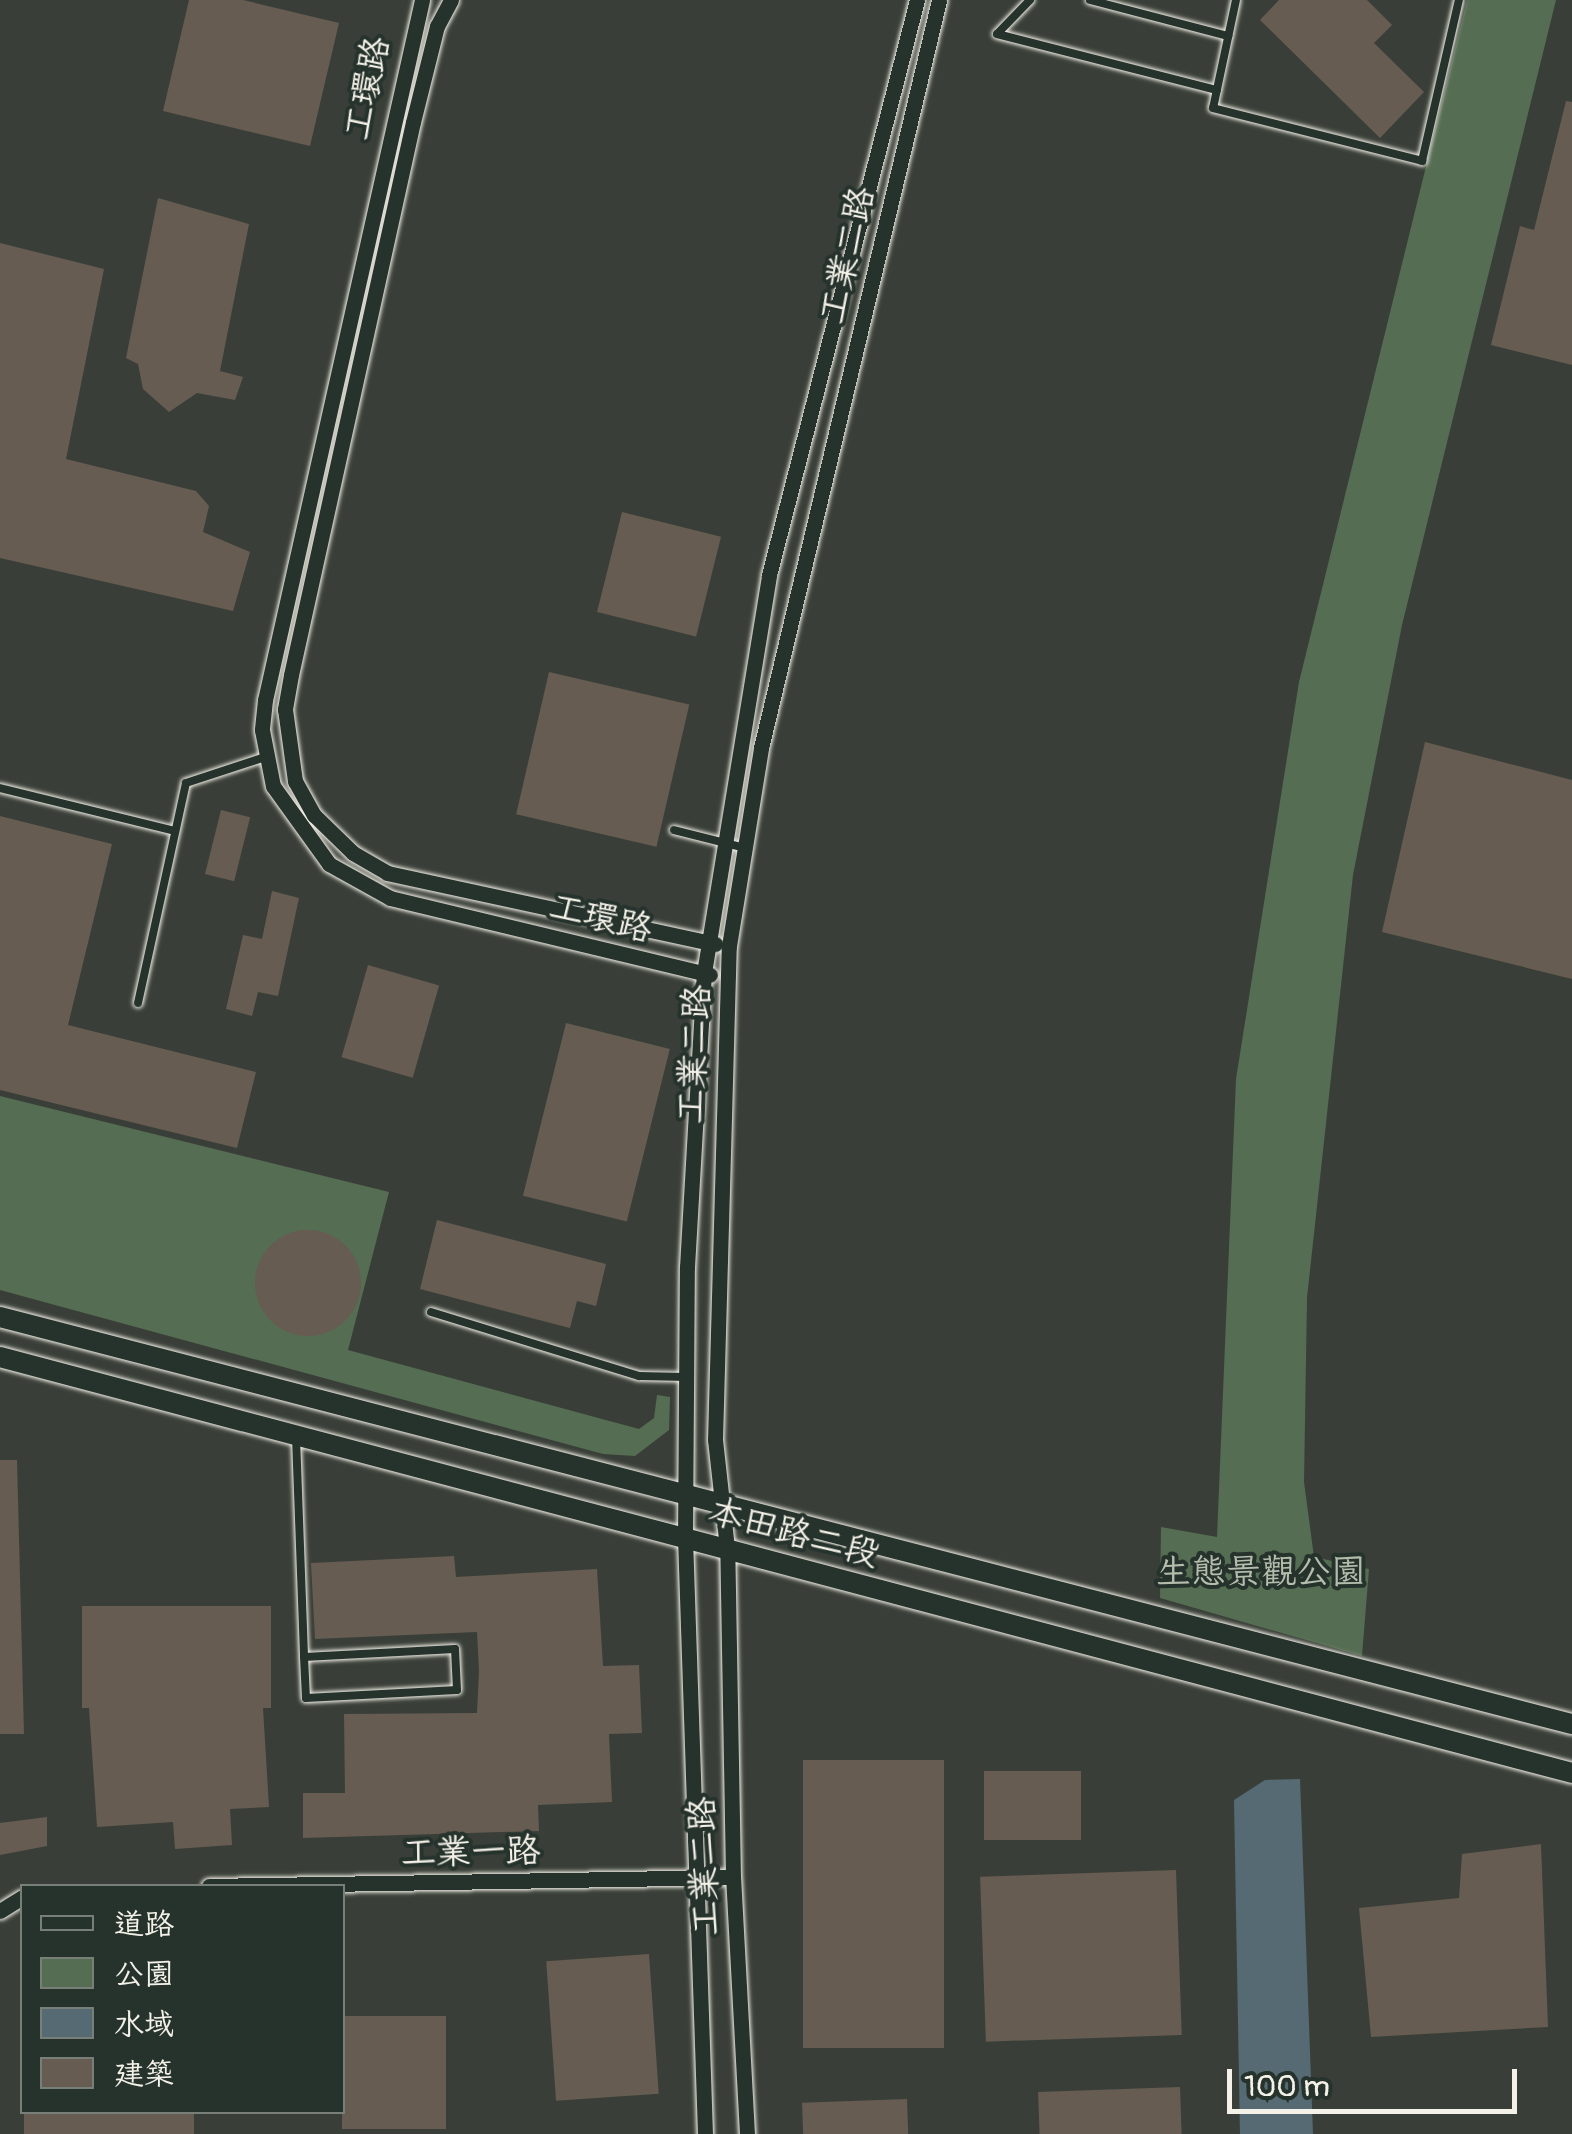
<!DOCTYPE html>
<html>
<head>
<meta charset="utf-8">
<style>
	body { margin:0 }
	#map { position:relative; width:1572px; height:2134px; overflow:hidden; background:#26332d; font-family:Pangolin,"LXGW WenKai TC",sans-serif }
	div>[style] { position:absolute }
	.built>* { inset:0; background:#393f38 }
	.green>* { inset:0; background:#556d52 }
	.water>* { inset:0; background:#556a73 }
	.building>* { inset:0; background:#665c51; transform-origin:0 0 }
	.round { border-radius:50% }
	.roads { filter:drop-shadow(0 0 2px #f4f1e8) drop-shadow(0 0 2px #f4f1e8) }
	.service>* { height:8px; margin:-4px; padding:0 4px; transform-origin:4px; border-radius:4px; background:#26332d }
	.minor>* { height:15px; margin:-7.5px; padding:0 7.5px; transform-origin:7.5px; border-radius:7.5px; background:#26332d }
	.tertiary>* { height:20px; margin:-10px; padding:0 10px; transform-origin:10px; border-radius:10px; background:#26332d }
	span { translate:-50% -50%; white-space:nowrap; text-align:center; line-height:1.15; -webkit-text-stroke:8px #26332d; paint-order:stroke }
	.street-label { font-size:35px; color:#f4f1e8 }
	.park-label { font-size:35px; color:#b4bcac }
	.legend { position:absolute; left:20px; top:1884px; width:325px; height:230px; box-sizing:border-box; background:#26332d; border:2px solid #787f78; margin:0; padding:12px 18px; list-style:none; font-size:30px; color:#f4f1e8 }
	.legend li { display:flex; align-items:center; gap:20px; height:50px }
	.legend b { width:50px; border:2px solid #787f78 }
	.scale { position:absolute; left:1227px; top:2069px; width:290px; height:45px; box-sizing:border-box; border:5px solid #f4f1e8; border-top:0; padding-left:12px; font-size:30px; line-height:35px; white-space:nowrap; color:#f4f1e8; -webkit-text-stroke:8px #26332d; paint-order:stroke }
</style>
</head>
<body>
<div id="map">
	<div class="built">
		<i style="clip-path:polygon(evenodd,0 0,1572px 0,1572px 2134px,0 2134px,0 0,22px 1886px,342px 1886px,342px 2112px,22px 2112px,22px 1886px)"></i>
	</div>
	<div class="green">
		<i style="clip-path:polygon(1467px 0,1556px 0,1402px 625px,1353px 875px,1307px 1298px,1304px 1482px,1314px 1557px,1369px 1569px,1362px 1656px,1160px 1598px,1161px 1527px,1217px 1537px,1236px 1079px,1299px 682px)"></i>
		<i style="clip-path:polygon(0 1096px,389px 1192px,348px 1350px,639px 1429px,654px 1418px,657px 1395px,670px 1397px,669px 1430px,635px 1456px,603px 1454px,0 1290px)"></i>
	</div>
	<div class="water">
		<i style="clip-path:polygon(1300px 1779px,1313px 2134px,1240px 2134px,1234px 1800px,1265px 1780px)"></i>
	</div>
	<div class="building">
		<i style="clip-path:polygon(189px 0,243px 0,339px 23px,310px 146px,163px 111px)"></i>
		<i style="clip-path:polygon(1279px 0,1367px 0,1392px 25px,1374px 43px,1424px 92px,1380px 138px,1260px 20px)"></i>
		<i style="clip-path:polygon(1566px 101px,1572px 102px,1572px 365px,1491px 345px,1520px 226px,1534px 230px)"></i>
		<i style="clip-path:polygon(158px 198px,249px 224px,220px 371px,243px 377px,235px 400px,197px 393px,169px 412px,143px 389px,138px 364px,126px 358px)"></i>
		<i style="clip-path:polygon(0 243px,104px 269px,66px 459px,196px 491px,209px 506px,203px 532px,250px 552px,233px 611px,0 558px)"></i>
		<i style="left:622px;top:512px;width:102px;height:103px;rotate:14deg"></i>
		<i style="left:549px;top:672px;width:144px;height:146px;rotate:13deg"></i>
		<i style="clip-path:polygon(1425px 742px,1572px 780px,1572px 979px,1382px 932px)"></i>
		<i style="left:221px;top:810px;width:30px;height:66px;rotate:14deg"></i>
		<i style="clip-path:polygon(0 816px,112px 844px,68px 1025px,256px 1072px,237px 1148px,0 1090px)"></i>
		<i style="clip-path:polygon(272px 891px,299px 898px,278px 996px,258px 992px,252px 1016px,226px 1009px,243px 935px,262px 939px)"></i>
		<i style="left:368px;top:965px;width:74px;height:96px;rotate:16deg"></i>
		<i style="left:566px;top:1023px;width:107px;height:178px;rotate:14deg"></i>
		<i style="clip-path:polygon(437px 1220px,606px 1264px,596px 1306px,577px 1301px,570px 1328px,420px 1289px)"></i>
		<i class="round" style="left:255px;top:1230px;width:106px;height:106px"></i>
		<i style="clip-path:polygon(0 1460px,17px 1460px,24px 1734px,0 1734px)"></i>
		<i style="clip-path:polygon(454px 1556px,456px 1577px,597px 1569px,603px 1666px,639px 1665px,642px 1733px,609px 1734px,612px 1802px,538px 1805px,539px 1831px,303px 1838px,303px 1793px,345px 1793px,344px 1714px,477px 1713px,479px 1671px,477px 1632px,315px 1639px,311px 1563px)"></i>
		<i style="clip-path:polygon(82px 1606px,271px 1606px,271px 1708px,263px 1708px,269px 1807px,230px 1809px,232px 1845px,175px 1849px,173px 1822px,97px 1827px,89px 1708px,82px 1708px)"></i>
		<i style="left:944px;top:1760px;width:288px;height:141px;rotate:90deg"></i>
		<i style="left:984px;top:1771px;width:97px;height:69px"></i>
		<i style="clip-path:polygon(47px 1817px,47px 1846px,0 1855px,0 1823px)"></i>
		<i style="clip-path:polygon(1541px 1844px,1548px 2027px,1371px 2037px,1359px 1908px,1459px 1898px,1462px 1854px)"></i>
		<i style="left:1176px;top:1870px;width:165px;height:196px;rotate:88deg"></i>
		<i style="left:649px;top:1954px;width:140px;height:103px;rotate:86deg"></i>
		<i style="left:342px;top:2016px;width:104px;height:113px"></i>
		<i style="left:1180px;top:2087px;width:47px;height:142px;rotate:88deg"></i>
		<i style="left:907px;top:2099px;width:35px;height:105px;rotate:88deg"></i>
		<i style="left:24px;top:2112px;width:170px;height:22px"></i>
	</div>
	<div class="roads">
		<div class="service">
			<i style="left:1030px;top:0;width:47px;rotate:134.1deg"></i>
			<i style="left:997px;top:34px;width:227px;rotate:14.3deg"></i>
			<i style="left:1090px;top:0;width:143px;rotate:14.6deg"></i>
			<i style="left:1236px;top:0;width:110px;rotate:102deg"></i>
			<i style="left:1213px;top:108px;width:216px;rotate:14.2deg"></i>
			<i style="left:1422px;top:161px;width:165px;rotate:-77.1deg"></i>
			<i style="left:0;top:788px;width:180px;rotate:13.8deg"></i>
			<i style="left:674px;top:830px;width:73px;rotate:14.2deg"></i>
			<i style="left:138px;top:1003px;width:225px;rotate:-77.7deg"></i>
			<i style="left:186px;top:783px;width:83px;rotate:-18.2deg"></i>
			<i style="left:431px;top:1312px;width:218px;rotate:17.1deg"></i>
			<i style="left:639px;top:1376px;width:47px;rotate:1.2deg"></i>
			<i style="left:296px;top:1437px;width:220px;rotate:87.9deg"></i>
			<i style="left:304px;top:1657px;width:41px;rotate:87.2deg"></i>
			<i style="left:306px;top:1698px;width:151px;rotate:-3deg"></i>
			<i style="left:457px;top:1690px;width:41px;rotate:-92.8deg"></i>
			<i style="left:455px;top:1649px;width:151px;rotate:177deg"></i>
		</div>
		<div class="minor">
			<i style="left:422px;top:0;width:717px;rotate:102.64deg"></i>
			<i style="left:265px;top:700px;width:30px;rotate:96deg"></i>
			<i style="left:262px;top:730px;width:57px;rotate:78.9deg"></i>
			<i style="left:273px;top:786px;width:96px;rotate:54.3deg"></i>
			<i style="left:329px;top:864px;width:70px;rotate:29.1deg"></i>
			<i style="left:390px;top:898px;width:329px;rotate:13.5deg"></i>
			<i style="left:451px;top:0;width:30px;rotate:118deg"></i>
			<i style="left:437px;top:26px;width:99px;rotate:104deg"></i>
			<i style="left:413px;top:122px;width:566px;rotate:102.44deg"></i>
			<i style="left:291px;top:675px;width:35px;rotate:100deg"></i>
			<i style="left:285px;top:709px;width:73px;rotate:82.1deg"></i>
			<i style="left:295px;top:781px;width:39px;rotate:61deg"></i>
			<i style="left:314px;top:815px;width:54px;rotate:44.3deg"></i>
			<i style="left:353px;top:853px;width:39px;rotate:30deg"></i>
			<i style="left:387px;top:873px;width:336px;rotate:12.2deg"></i>
			<i style="left:209px;top:1886px;width:524px;rotate:-0.98deg"></i>
			<i style="left:0;top:1911px;width:26px;rotate:-32deg"></i>
			<i style="left:705px;top:2134px;width:596px;rotate:-91.92deg"></i>
			<i style="left:685px;top:1538px;width:271px;rotate:-89.6deg"></i>
			<i style="left:687px;top:1267px;width:294px;rotate:-86.7deg"></i>
			<i style="left:704px;top:973px;width:403px;rotate:-80.7deg"></i>
			<i style="left:769px;top:575px;width:594px;rotate:-75.57deg"></i>
			<i style="left:747px;top:2134px;width:257px;rotate:-93.1deg"></i>
			<i style="left:733px;top:1877px;width:329px;rotate:-91deg"></i>
			<i style="left:727px;top:1548px;width:109px;rotate:-96.3deg"></i>
			<i style="left:715px;top:1440px;width:494px;rotate:-88.4deg"></i>
			<i style="left:729px;top:946px;width:201px;rotate:-80.8deg"></i>
			<i style="left:761px;top:748px;width:769px;rotate:-76.61deg"></i>
		</div>
		<div class="tertiary">
			<i style="left:0;top:1317px;width:1624px;rotate:14.52deg"></i>
			<i style="left:0;top:1357px;width:1626px;rotate:14.82deg"></i>
		</div>
	</div>
	<div class="street-label">
		<span style="left:367px;top:88px;rotate:-78deg">工環路</span>
		<span style="left:847px;top:255px;rotate:-77deg">工業二路</span>
		<span style="left:601px;top:918px;rotate:14deg">工環路</span>
		<span style="left:694px;top:1054px;rotate:-87deg">工業二路</span>
		<span style="left:794px;top:1533px;rotate:15deg">本田路二段</span>
		<span style="left:471px;top:1852px;rotate:-1deg">工業一路</span>
		<span style="left:704px;top:1866px;rotate:-92deg">工業二路</span>
	</div>
	<div class="park-label">
		<span style="left:1261px;top:1572px">生態景觀公園</span>
	</div>
	<ul class="legend">
	<li><b style="height:12px;background:#26332d"></b>道路</li>
	<li><b style="height:28px;background:#556d52"></b>公園</li>
	<li><b style="height:28px;background:#556a73"></b>水域</li>
	<li><b style="height:28px;background:#665c51"></b>建築</li>
	</ul>
	<div class="scale">100 m</div>
</div>
</body>
</html>
